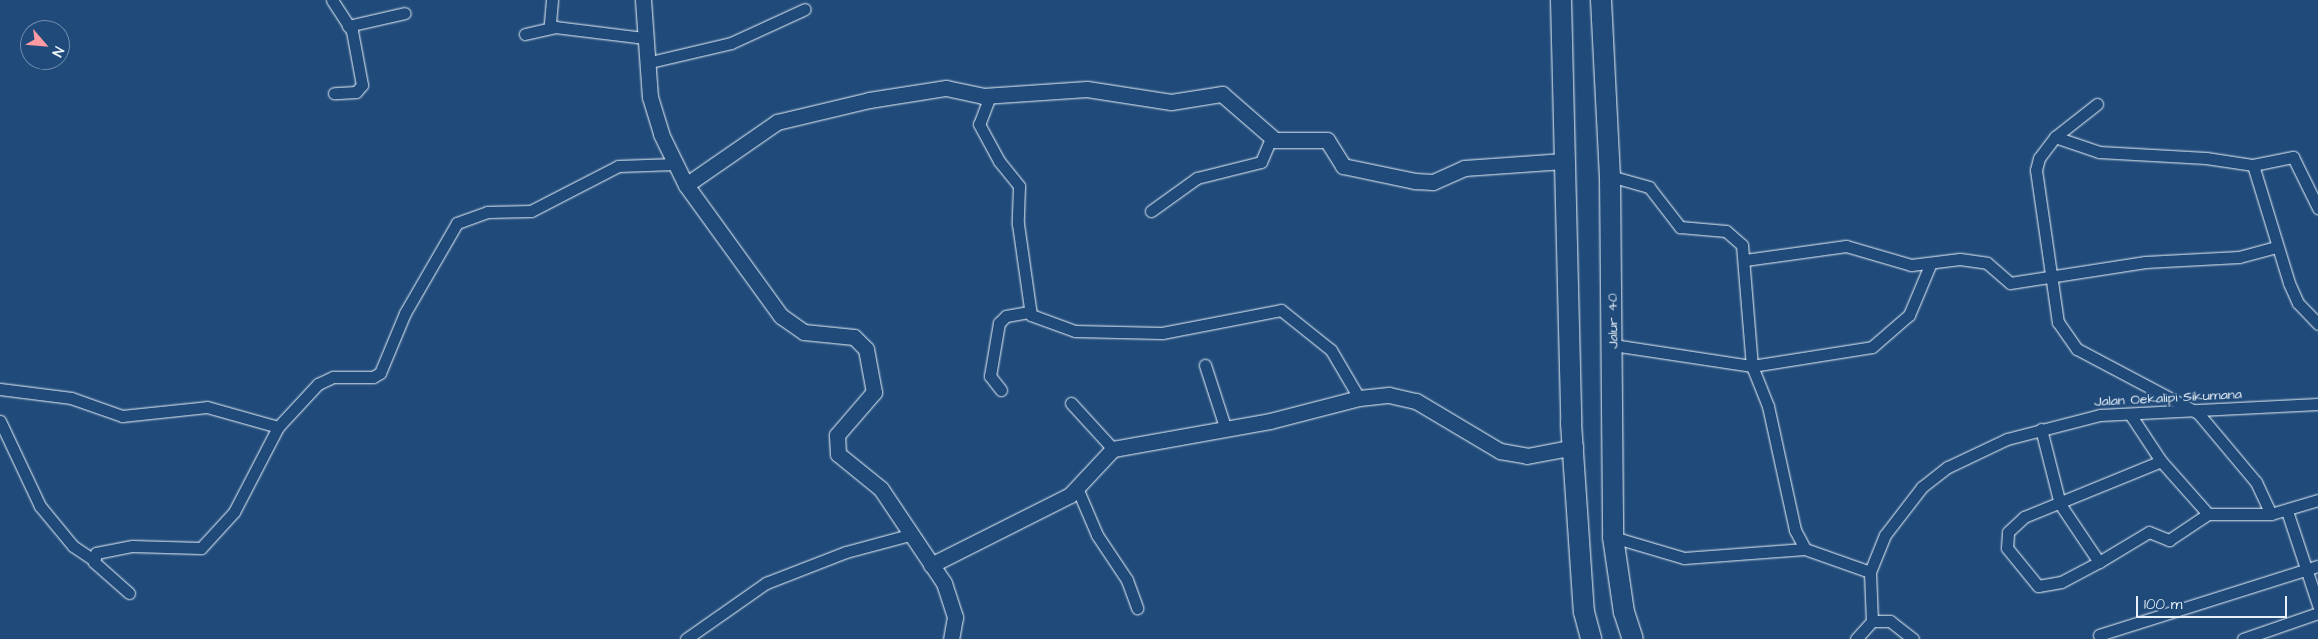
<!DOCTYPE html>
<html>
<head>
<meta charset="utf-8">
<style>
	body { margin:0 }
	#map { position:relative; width:2318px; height:639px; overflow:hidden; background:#1f4a7a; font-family:"Architects Daughter",sans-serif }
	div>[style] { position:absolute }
	.roads { filter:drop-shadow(0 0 1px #e8f1f8) drop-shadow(0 0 1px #e8f1f8) }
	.minor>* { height:11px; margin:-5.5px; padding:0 5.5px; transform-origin:5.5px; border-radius:5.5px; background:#1f4a7a }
	.tertiary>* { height:15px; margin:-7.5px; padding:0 7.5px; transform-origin:7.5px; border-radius:7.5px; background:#1f4a7a }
	.trunk>* { height:20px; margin:-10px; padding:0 10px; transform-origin:10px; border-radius:10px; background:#1f4a7a }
	span { translate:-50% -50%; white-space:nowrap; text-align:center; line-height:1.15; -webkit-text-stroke:4.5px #1f4a7a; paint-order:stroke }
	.street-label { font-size:14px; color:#e8f1f8 }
	.north { position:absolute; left:20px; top:20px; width:50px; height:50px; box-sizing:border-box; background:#1f4a7a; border:1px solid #6f8dac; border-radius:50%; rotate:117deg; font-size:14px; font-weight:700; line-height:20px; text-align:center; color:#e8f1f8 }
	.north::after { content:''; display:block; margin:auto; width:18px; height:22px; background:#ff9aa2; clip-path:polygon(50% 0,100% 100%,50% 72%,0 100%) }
	.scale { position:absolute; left:2136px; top:596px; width:151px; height:22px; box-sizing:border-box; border:2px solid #e8f1f8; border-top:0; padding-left:6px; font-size:15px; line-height:18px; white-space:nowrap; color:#e8f1f8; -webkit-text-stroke:4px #1f4a7a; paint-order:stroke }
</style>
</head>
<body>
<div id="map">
	<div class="roads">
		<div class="minor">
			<i style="left:332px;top:0;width:37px;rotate:57deg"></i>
			<i style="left:352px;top:31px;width:55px;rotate:79.5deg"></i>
			<i style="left:362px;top:85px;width:9px;rotate:131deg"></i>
			<i style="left:356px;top:92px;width:22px;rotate:177deg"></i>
			<i style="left:552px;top:0;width:24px;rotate:95deg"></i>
			<i style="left:550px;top:24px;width:6px;rotate:31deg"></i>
			<i style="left:555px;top:27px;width:91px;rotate:7deg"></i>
			<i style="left:348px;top:26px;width:58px;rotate:-12.8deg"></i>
			<i style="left:525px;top:34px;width:31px;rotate:-13deg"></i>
			<i style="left:646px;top:63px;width:87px;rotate:-13.2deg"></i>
			<i style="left:731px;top:43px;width:81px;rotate:-24.7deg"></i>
			<i style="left:990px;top:96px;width:30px;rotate:111deg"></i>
			<i style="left:979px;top:124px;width:42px;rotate:61.6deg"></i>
			<i style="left:999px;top:161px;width:32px;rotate:51deg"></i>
			<i style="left:1019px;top:186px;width:38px;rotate:92deg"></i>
			<i style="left:1018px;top:224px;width:92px;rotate:81.9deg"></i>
			<i style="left:1031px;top:315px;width:47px;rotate:20deg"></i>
			<i style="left:1075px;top:331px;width:87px;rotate:1.3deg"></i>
			<i style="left:1162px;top:333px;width:121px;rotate:-10.9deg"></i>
			<i style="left:1281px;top:310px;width:64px;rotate:38.7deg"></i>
			<i style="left:1331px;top:350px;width:56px;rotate:59.7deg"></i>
			<i style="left:2097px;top:104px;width:53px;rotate:141.8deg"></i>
			<i style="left:2055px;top:137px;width:26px;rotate:127deg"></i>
			<i style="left:2039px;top:158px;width:12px;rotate:104deg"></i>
			<i style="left:2036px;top:170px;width:154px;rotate:81.8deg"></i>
			<i style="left:2058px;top:322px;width:33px;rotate:55deg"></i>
			<i style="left:2077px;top:349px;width:137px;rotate:27.9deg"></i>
			<i style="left:2198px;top:413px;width:90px;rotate:50deg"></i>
			<i style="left:2256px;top:482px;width:35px;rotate:65deg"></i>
			<i style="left:2055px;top:137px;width:46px;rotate:18.8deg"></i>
			<i style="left:2099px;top:152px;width:107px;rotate:3.2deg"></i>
			<i style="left:2206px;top:158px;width:48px;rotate:8.5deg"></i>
			<i style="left:2253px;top:165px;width:123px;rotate:73deg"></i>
			<i style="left:2289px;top:283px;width:22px;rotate:66deg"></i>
			<i style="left:2298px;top:303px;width:29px;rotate:46deg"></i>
			<i style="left:2253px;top:165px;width:41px;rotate:-11.3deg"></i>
			<i style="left:2293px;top:157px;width:57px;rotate:63.9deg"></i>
			<i style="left:1610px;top:176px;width:41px;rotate:15.8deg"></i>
			<i style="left:1649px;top:187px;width:51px;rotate:52.2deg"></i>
			<i style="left:1680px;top:227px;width:46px;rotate:5deg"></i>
			<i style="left:1726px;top:231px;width:21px;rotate:41deg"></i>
			<i style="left:1742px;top:245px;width:121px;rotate:85.3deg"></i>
			<i style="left:1752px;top:366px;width:43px;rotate:68.2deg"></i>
			<i style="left:1768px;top:406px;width:127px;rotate:77.7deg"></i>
			<i style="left:1795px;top:530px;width:21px;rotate:62deg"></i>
			<i style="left:1151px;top:211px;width:57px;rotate:-35.7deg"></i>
			<i style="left:1197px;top:178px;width:66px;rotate:-14deg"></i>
			<i style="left:1261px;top:162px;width:26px;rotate:-67deg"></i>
			<i style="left:1745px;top:260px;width:102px;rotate:-7.9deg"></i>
			<i style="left:1846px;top:246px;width:68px;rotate:16.3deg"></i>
			<i style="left:1911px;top:265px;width:49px;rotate:-7deg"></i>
			<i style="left:1960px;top:259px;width:27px;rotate:8deg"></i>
			<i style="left:1987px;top:263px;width:30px;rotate:41deg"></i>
			<i style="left:2010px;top:283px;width:137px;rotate:-8.8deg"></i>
			<i style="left:2145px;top:262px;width:94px;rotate:-3deg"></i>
			<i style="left:2239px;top:257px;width:39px;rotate:-15deg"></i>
			<i style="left:1613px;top:345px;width:141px;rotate:8.6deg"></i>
			<i style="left:1752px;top:366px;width:121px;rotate:-9deg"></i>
			<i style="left:1872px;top:347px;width:49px;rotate:-40.9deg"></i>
			<i style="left:1909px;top:315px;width:54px;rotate:-67.2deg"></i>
			<i style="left:1205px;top:365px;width:65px;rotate:72.1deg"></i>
			<i style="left:0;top:389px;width:72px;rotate:7.2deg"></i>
			<i style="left:71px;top:398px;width:54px;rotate:19.4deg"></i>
			<i style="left:122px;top:416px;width:85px;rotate:-6deg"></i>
			<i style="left:207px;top:407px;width:74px;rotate:15.7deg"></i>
			<i style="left:1001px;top:390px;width:18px;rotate:-128deg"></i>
			<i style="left:990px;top:376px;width:54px;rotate:-80.4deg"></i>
			<i style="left:999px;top:323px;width:10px;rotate:-45deg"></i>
			<i style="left:1006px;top:316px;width:23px;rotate:-10deg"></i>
			<i style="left:1071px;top:403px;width:62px;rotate:47.6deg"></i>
			<i style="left:2130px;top:414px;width:56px;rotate:56.6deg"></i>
			<i style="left:2161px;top:461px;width:71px;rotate:48.4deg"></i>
			<i style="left:2208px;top:514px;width:63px"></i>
			<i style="left:2271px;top:514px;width:49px;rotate:-16.6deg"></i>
			<i style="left:0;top:421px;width:94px;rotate:64.8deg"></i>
			<i style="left:40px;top:506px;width:52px;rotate:50.5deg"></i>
			<i style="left:73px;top:546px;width:25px;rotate:34deg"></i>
			<i style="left:2041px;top:429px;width:77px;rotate:75.8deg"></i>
			<i style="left:2060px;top:504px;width:70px;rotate:56.1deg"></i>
			<i style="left:2099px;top:562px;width:58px;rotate:-31deg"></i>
			<i style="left:2149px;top:532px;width:22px;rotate:22deg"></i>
			<i style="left:2169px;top:540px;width:47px;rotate:-33.7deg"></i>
			<i style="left:1077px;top:488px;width:51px;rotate:66.9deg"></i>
			<i style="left:1097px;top:535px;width:54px;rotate:56.3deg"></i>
			<i style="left:1127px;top:580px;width:30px;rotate:70deg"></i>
			<i style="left:2287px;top:511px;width:99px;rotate:71.7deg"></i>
			<i style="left:1613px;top:537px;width:74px;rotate:16.5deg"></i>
			<i style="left:1684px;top:558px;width:121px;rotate:-4.3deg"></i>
			<i style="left:1805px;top:549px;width:69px;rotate:19.5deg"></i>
			<i style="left:1870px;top:572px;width:40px;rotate:-68deg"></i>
			<i style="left:1885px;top:535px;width:61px;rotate:-52.4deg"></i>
			<i style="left:1922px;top:487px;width:33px;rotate:-38deg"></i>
			<i style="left:1948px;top:467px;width:65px;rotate:-25.4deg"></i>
			<i style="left:2007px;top:439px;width:96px;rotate:-14.5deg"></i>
			<i style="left:2100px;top:415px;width:218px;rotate:-2.9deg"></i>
			<i style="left:2099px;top:562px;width:43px;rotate:152.2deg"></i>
			<i style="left:2061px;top:582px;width:23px;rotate:170deg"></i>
			<i style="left:2038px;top:586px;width:49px;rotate:-129.2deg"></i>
			<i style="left:2007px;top:548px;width:16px;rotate:-86deg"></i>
			<i style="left:2008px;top:532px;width:22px;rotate:-43deg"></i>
			<i style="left:2024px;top:517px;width:148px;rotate:-22.2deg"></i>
			<i style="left:1870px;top:572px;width:49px;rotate:87.7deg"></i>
			<i style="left:1872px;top:621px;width:18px"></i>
			<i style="left:1890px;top:621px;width:29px;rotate:38deg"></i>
			<i style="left:129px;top:593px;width:47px;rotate:-138.5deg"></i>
			<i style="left:94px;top:562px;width:9px;rotate:-77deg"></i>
			<i style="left:96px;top:553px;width:37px;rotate:-11deg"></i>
			<i style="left:132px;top:546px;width:69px;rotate:1.7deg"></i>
			<i style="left:201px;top:548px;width:49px;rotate:-47.5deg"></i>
			<i style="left:234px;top:512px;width:96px;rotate:-62.6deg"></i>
			<i style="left:278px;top:427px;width:59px;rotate:-47.1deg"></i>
			<i style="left:318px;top:384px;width:17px;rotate:-25deg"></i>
			<i style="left:333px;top:377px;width:40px"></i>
			<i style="left:373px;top:377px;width:8px;rotate:-30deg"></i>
			<i style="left:380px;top:373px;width:65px;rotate:-67.4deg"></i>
			<i style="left:405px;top:313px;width:104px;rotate:-60deg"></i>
			<i style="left:457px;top:223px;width:32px;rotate:-20deg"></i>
			<i style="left:487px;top:212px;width:44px;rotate:-1.3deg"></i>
			<i style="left:531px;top:211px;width:98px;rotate:-27.3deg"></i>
			<i style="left:618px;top:166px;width:57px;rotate:-2deg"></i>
			<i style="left:2099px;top:635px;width:230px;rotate:-17.5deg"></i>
			<i style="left:686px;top:639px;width:98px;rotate:-35deg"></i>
			<i style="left:766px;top:583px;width:86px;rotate:-21.2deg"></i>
			<i style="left:846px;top:552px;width:65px;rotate:-15.1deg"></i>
			<i style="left:1856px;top:639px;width:24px;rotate:-48deg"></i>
			<i style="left:2243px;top:639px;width:79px;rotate:-19.1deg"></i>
		</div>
		<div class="tertiary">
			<i style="left:643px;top:0;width:97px;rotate:85.9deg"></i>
			<i style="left:650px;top:97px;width:39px;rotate:73deg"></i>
			<i style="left:661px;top:134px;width:57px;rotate:63.9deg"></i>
			<i style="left:686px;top:185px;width:162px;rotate:54.1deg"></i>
			<i style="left:781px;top:316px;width:28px;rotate:35deg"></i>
			<i style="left:804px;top:332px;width:50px;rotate:5.7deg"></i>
			<i style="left:854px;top:337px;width:17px;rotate:45deg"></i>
			<i style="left:866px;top:349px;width:44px;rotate:79.5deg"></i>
			<i style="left:874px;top:392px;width:57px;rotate:130.7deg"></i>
			<i style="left:837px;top:435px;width:19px;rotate:87deg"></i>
			<i style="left:838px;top:454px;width:55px;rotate:39.1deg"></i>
			<i style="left:881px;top:489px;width:113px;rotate:56.2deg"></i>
			<i style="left:944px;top:583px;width:36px;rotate:72deg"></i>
			<i style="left:955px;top:617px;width:22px;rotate:100deg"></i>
			<i style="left:686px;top:185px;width:111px;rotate:-34.7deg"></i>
			<i style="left:777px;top:122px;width:95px;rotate:-13.4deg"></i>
			<i style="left:869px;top:100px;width:78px;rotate:-8.9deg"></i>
			<i style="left:946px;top:88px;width:38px;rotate:12deg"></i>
			<i style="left:983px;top:96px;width:104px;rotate:-3.9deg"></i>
			<i style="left:1087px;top:89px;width:85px;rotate:8.8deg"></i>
			<i style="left:1171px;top:102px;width:52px;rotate:-8.9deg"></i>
			<i style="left:1222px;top:94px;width:70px;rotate:41deg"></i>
			<i style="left:1275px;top:140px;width:52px"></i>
			<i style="left:1327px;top:140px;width:31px;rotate:58deg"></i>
			<i style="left:1343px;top:166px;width:74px;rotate:11.8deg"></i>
			<i style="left:1415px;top:181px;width:18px;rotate:3deg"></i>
			<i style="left:1433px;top:182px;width:34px;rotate:-24deg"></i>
			<i style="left:1464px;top:168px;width:100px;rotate:-4deg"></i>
			<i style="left:931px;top:565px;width:156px;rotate:-26.7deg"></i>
			<i style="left:1070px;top:495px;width:63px;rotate:-46.9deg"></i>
			<i style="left:1113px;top:449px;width:159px;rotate:-10.1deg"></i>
			<i style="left:1270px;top:421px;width:92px;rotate:-14.5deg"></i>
			<i style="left:1359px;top:398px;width:30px;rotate:-6deg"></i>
			<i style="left:1389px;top:395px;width:28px;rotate:13deg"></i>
			<i style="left:1416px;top:401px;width:98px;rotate:30.8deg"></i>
			<i style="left:1500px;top:451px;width:27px;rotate:10deg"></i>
			<i style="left:1527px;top:456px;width:49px;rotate:-10.6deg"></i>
		</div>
		<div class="trunk">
			<i style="left:1561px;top:0;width:423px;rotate:88.6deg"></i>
			<i style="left:1571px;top:423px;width:189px;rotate:86.1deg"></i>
			<i style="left:1584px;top:612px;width:28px;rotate:75deg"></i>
			<i style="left:1601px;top:0;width:176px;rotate:87.1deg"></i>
			<i style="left:1610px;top:176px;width:361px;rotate:89.5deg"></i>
			<i style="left:1613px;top:537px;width:76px;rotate:81.7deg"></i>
			<i style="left:1624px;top:612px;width:28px;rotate:72deg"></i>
		</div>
	</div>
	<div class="street-label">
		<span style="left:1613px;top:321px;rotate:-91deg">Jalur 40</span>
		<span style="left:2168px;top:398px;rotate:-3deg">Jalan Oekalipi Sikumana</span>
	</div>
	<div class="north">N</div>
	<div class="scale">100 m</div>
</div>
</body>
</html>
